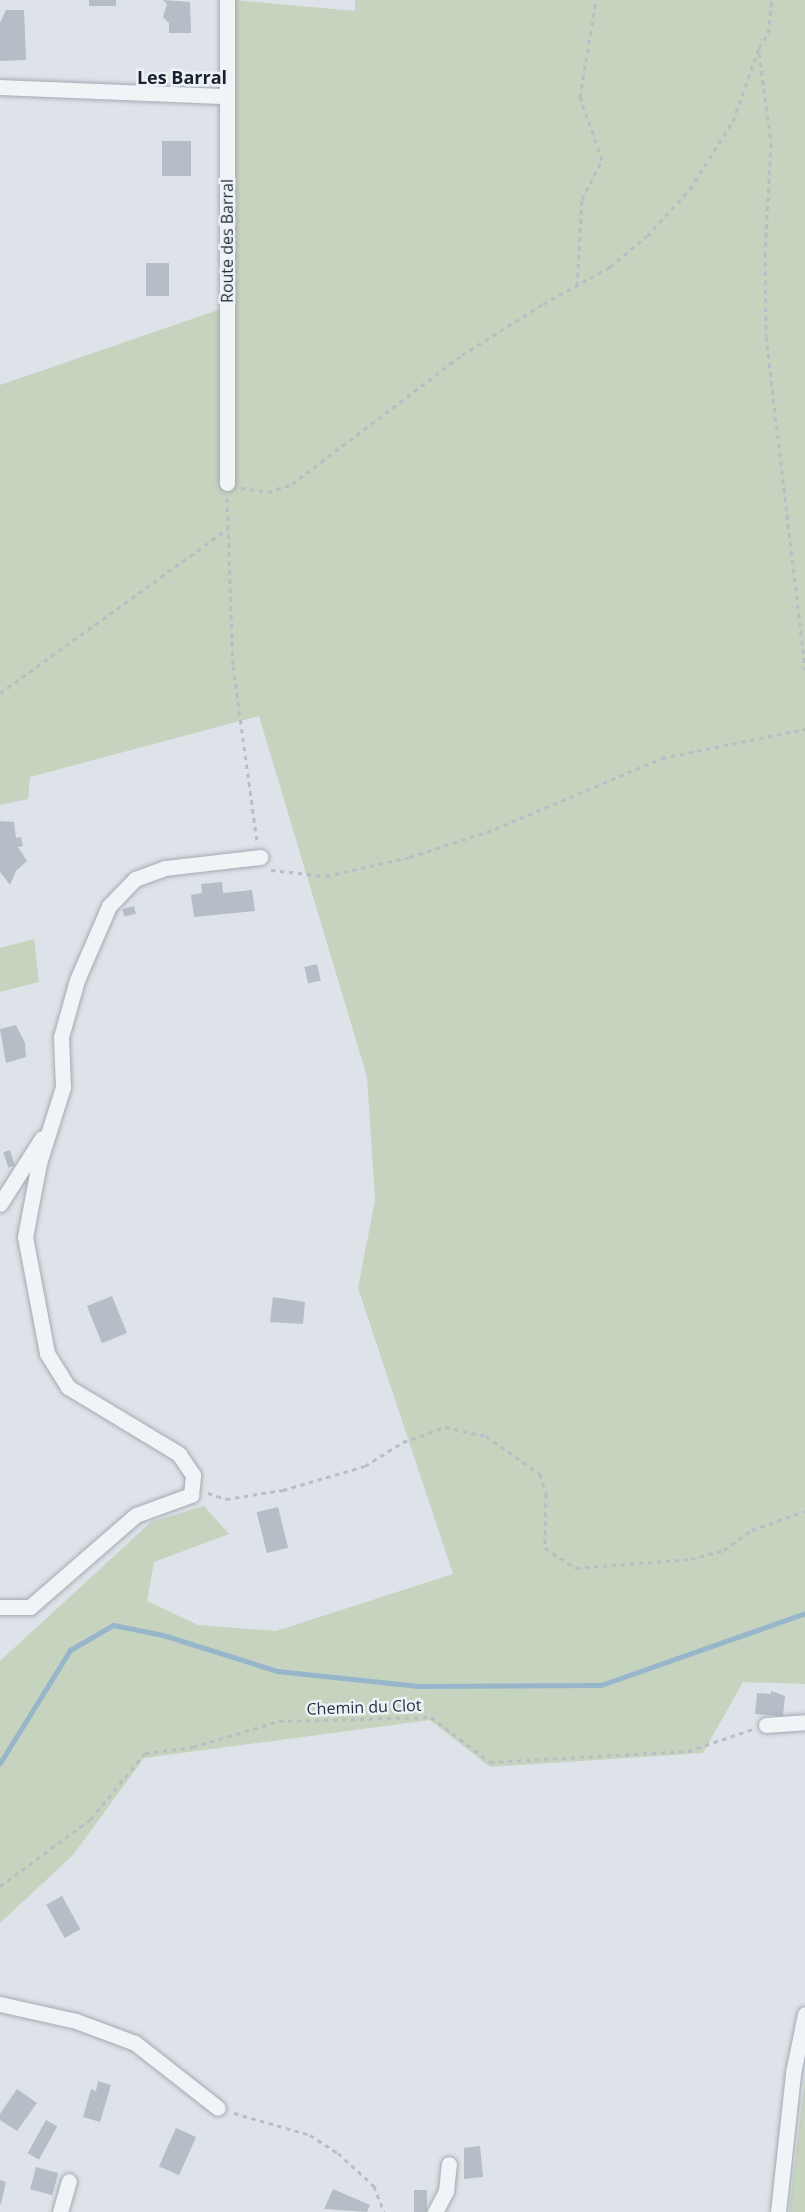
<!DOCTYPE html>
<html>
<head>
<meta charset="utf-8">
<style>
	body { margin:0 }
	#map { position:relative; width:805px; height:2212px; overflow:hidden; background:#dee3e9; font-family:"Open Sans",sans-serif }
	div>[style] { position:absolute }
	.green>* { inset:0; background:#c6d3bf }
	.stream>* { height:5px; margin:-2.5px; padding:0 2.5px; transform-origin:2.5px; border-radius:2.5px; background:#97b5cb }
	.building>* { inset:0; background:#b5bdc6; transform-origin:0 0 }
	.path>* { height:3px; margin-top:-1.5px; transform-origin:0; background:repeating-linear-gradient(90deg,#b8bec4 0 4.5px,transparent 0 9px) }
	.roads { filter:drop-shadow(0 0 2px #a3aab3) drop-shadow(0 0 2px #a3aab3) }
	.minor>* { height:15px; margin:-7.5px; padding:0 7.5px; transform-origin:7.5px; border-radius:7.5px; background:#f1f4f7 }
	span { translate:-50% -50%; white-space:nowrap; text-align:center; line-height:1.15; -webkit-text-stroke:5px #eef2f6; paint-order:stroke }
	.street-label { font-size:16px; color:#273240 }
	.neighbourhood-label { font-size:18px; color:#192331; font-weight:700 }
</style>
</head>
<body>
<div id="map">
	<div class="green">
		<i style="clip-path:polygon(235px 0,355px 11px,355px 0,805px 0,805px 1684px,743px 1682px,703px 1753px,490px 1767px,430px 1720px,144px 1758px,73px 1855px,0 1923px,0 1661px,151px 1522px,204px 1506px,229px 1534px,154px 1562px,147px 1601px,198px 1625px,276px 1631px,453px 1574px,358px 1288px,375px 1200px,367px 1077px,259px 716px,30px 777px,28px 799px,0 805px,0 385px,224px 308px)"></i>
		<i style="clip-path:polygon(34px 939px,39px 982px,0 992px,0 948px)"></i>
		<i style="clip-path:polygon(805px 2078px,805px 2212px,789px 2212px)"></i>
	</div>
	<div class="stream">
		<i style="left:0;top:1763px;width:133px;rotate:-58.2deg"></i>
		<i style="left:70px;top:1650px;width:50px;rotate:-30.2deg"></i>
		<i style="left:113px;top:1625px;width:51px;rotate:11.3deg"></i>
		<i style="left:163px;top:1635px;width:120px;rotate:17.5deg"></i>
		<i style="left:277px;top:1671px;width:142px;rotate:6.1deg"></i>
		<i style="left:418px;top:1686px;width:183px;rotate:-0.3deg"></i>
		<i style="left:601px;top:1685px;width:216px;rotate:-19.4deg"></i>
	</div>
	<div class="building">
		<i style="left:89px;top:0;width:27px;height:6px"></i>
		<i style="clip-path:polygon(163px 0,190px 2px,191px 33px,169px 33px,169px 23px,163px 17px,167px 4px)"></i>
		<i style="clip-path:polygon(6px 10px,24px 10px,26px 60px,0 61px,0 23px)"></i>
		<i style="left:162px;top:141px;width:29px;height:35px"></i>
		<i style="left:146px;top:263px;width:23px;height:33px"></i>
		<i style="clip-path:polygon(0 821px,14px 822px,16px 838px,21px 837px,23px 846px,18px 847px,27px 861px,16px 871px,10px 885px,0 872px)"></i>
		<i style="clip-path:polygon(222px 882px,223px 893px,252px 890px,255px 911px,194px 917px,191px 895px,202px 893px,201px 884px)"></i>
		<i style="left:134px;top:906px;width:8px;height:12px;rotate:76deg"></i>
		<i style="left:317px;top:964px;width:17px;height:13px;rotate:77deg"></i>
		<i style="clip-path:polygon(16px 1025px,25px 1043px,26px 1057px,6px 1063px,0 1029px)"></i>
		<i style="left:10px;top:1150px;width:16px;height:7px;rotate:72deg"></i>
		<i style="left:112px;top:1296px;width:40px;height:27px;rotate:68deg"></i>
		<i style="clip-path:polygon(273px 1297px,305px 1302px,303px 1324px,270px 1322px)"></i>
		<i style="left:278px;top:1507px;width:42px;height:22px;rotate:76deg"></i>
		<i style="clip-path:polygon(771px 1691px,785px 1696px,783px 1716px,755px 1714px,757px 1693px,771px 1694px)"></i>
		<i style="left:62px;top:1896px;width:38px;height:18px;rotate:61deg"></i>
		<i style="clip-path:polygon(98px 2081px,111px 2085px,100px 2122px,83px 2117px,91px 2089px,96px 2091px)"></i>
		<i style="clip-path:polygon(17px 2089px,37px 2103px,17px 2131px,0 2120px,0 2114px)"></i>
		<i style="left:46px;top:2120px;width:13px;height:38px;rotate:29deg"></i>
		<i style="left:176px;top:2128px;width:22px;height:42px;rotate:24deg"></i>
		<i style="clip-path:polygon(480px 2146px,483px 2177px,464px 2179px,464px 2148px)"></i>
		<i style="left:36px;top:2167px;width:23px;height:23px;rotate:15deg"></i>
		<i style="clip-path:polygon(0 2180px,6px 2182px,1px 2204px,0 2204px)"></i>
		<i style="clip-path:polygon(333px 2189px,370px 2205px,367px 2212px,324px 2209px)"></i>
		<i style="left:414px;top:2190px;width:13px;height:22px"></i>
	</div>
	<div class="path">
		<i style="left:759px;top:53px;width:91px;rotate:82.4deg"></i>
		<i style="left:771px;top:143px;width:110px;rotate:93.1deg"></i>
		<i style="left:765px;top:253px;width:83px;rotate:89.3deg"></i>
		<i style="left:766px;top:336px;width:336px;rotate:83.3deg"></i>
		<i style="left:577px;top:286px;width:87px;rotate:-86.7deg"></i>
		<i style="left:582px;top:199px;width:44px;rotate:-62.9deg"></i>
		<i style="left:602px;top:160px;width:67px;rotate:-109.2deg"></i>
		<i style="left:580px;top:97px;width:98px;rotate:-80.6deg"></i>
		<i style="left:241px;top:488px;width:27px;rotate:8deg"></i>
		<i style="left:268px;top:492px;width:25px;rotate:-18deg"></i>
		<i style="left:292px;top:484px;width:213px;rotate:-37.2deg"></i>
		<i style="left:462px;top:355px;width:96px;rotate:-32.2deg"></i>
		<i style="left:543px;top:304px;width:77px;rotate:-28.9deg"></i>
		<i style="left:610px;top:267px;width:48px;rotate:-40deg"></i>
		<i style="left:647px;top:236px;width:64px;rotate:-47.5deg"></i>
		<i style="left:690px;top:189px;width:80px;rotate:-57.7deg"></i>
		<i style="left:733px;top:121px;width:77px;rotate:-70.4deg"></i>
		<i style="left:759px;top:48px;width:17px;rotate:-59deg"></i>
		<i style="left:768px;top:33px;width:33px;rotate:-83deg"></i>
		<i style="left:227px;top:498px;width:168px;rotate:88deg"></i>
		<i style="left:233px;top:666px;width:177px;rotate:82.2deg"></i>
		<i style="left:0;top:693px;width:280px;rotate:-35.8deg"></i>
		<i style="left:271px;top:870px;width:55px;rotate:6.2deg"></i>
		<i style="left:326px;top:876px;width:86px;rotate:-12.7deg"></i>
		<i style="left:410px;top:857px;width:89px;rotate:-18.2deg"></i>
		<i style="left:495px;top:829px;width:181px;rotate:-23deg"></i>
		<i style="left:662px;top:758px;width:146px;rotate:-11.5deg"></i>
		<i style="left:208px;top:1493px;width:19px;rotate:18deg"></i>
		<i style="left:226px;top:1499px;width:58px;rotate:-9deg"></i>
		<i style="left:283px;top:1490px;width:85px;rotate:-16.3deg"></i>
		<i style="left:365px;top:1466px;width:45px;rotate:-32.3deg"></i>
		<i style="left:403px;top:1442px;width:45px;rotate:-19.7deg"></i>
		<i style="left:445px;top:1427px;width:42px;rotate:12.4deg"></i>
		<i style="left:486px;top:1436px;width:66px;rotate:35.1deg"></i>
		<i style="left:540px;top:1474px;width:21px;rotate:73deg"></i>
		<i style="left:546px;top:1494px;width:54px;rotate:91.1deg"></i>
		<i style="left:545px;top:1548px;width:37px;rotate:33deg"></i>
		<i style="left:576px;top:1568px;width:115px;rotate:-4.5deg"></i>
		<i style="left:691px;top:1559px;width:34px;rotate:-15deg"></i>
		<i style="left:724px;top:1550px;width:34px;rotate:-36deg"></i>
		<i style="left:752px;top:1530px;width:56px;rotate:-19.7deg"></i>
		<i style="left:0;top:1886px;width:113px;rotate:-36.4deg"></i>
		<i style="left:91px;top:1819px;width:85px;rotate:-50.7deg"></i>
		<i style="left:145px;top:1753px;width:48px;rotate:-7.1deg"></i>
		<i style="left:193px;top:1747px;width:90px;rotate:-16.8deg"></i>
		<i style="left:279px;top:1721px;width:152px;rotate:-1.5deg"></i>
		<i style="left:431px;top:1717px;width:74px;rotate:37.3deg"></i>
		<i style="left:490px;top:1762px;width:198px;rotate:-3.2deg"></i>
		<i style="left:688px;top:1751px;width:69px;rotate:-18.7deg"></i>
		<i style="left:234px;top:2113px;width:79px;rotate:16.1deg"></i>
		<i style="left:310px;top:2135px;width:33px;rotate:33deg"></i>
		<i style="left:338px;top:2153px;width:49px;rotate:42.5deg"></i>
		<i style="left:374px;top:2186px;width:28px;rotate:69deg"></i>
	</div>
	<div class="roads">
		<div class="minor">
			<i style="left:227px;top:0;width:483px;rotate:90deg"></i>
			<i style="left:0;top:87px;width:227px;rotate:2.3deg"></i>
			<i style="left:0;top:1204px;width:78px;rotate:-57.5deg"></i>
			<i style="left:0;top:1607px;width:30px"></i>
			<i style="left:30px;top:1607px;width:140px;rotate:-41deg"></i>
			<i style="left:136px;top:1515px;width:59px;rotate:-20deg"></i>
			<i style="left:191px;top:1495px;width:20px;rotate:-84deg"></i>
			<i style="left:193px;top:1475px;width:25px;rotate:-124deg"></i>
			<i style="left:179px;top:1454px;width:130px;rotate:-148.9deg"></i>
			<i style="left:68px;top:1387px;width:40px;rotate:-122deg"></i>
			<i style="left:47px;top:1353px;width:118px;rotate:-100.7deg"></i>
			<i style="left:25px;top:1237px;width:75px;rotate:-79.3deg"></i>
			<i style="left:39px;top:1163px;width:80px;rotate:-72.5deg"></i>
			<i style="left:63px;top:1087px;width:50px;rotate:-92.3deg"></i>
			<i style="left:61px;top:1037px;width:59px;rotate:-74.3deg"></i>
			<i style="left:77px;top:980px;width:81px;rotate:-66.6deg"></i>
			<i style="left:109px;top:906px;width:37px;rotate:-46deg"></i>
			<i style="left:135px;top:879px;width:32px;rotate:-20deg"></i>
			<i style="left:165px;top:868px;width:96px;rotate:-6.6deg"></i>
			<i style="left:766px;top:1725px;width:39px;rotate:-4deg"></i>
			<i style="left:0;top:2004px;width:78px;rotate:12.6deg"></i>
			<i style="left:76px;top:2021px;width:63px;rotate:20.4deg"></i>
			<i style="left:135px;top:2043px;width:105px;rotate:38.1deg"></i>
			<i style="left:60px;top:2212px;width:32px;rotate:-74deg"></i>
			<i style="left:435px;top:2212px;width:24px;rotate:-62deg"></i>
			<i style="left:446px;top:2191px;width:27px;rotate:-84deg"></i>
			<i style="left:778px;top:2212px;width:140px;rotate:-83.8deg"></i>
			<i style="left:793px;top:2073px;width:60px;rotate:-78.5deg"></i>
		</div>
	</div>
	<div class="street-label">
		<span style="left:227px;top:241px;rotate:-90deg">Route des Barral</span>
		<span style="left:364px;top:1707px;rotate:-2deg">Chemin du Clot</span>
	</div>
	<div class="neighbourhood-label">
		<span style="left:182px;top:77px">Les Barral</span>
	</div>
</div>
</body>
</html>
